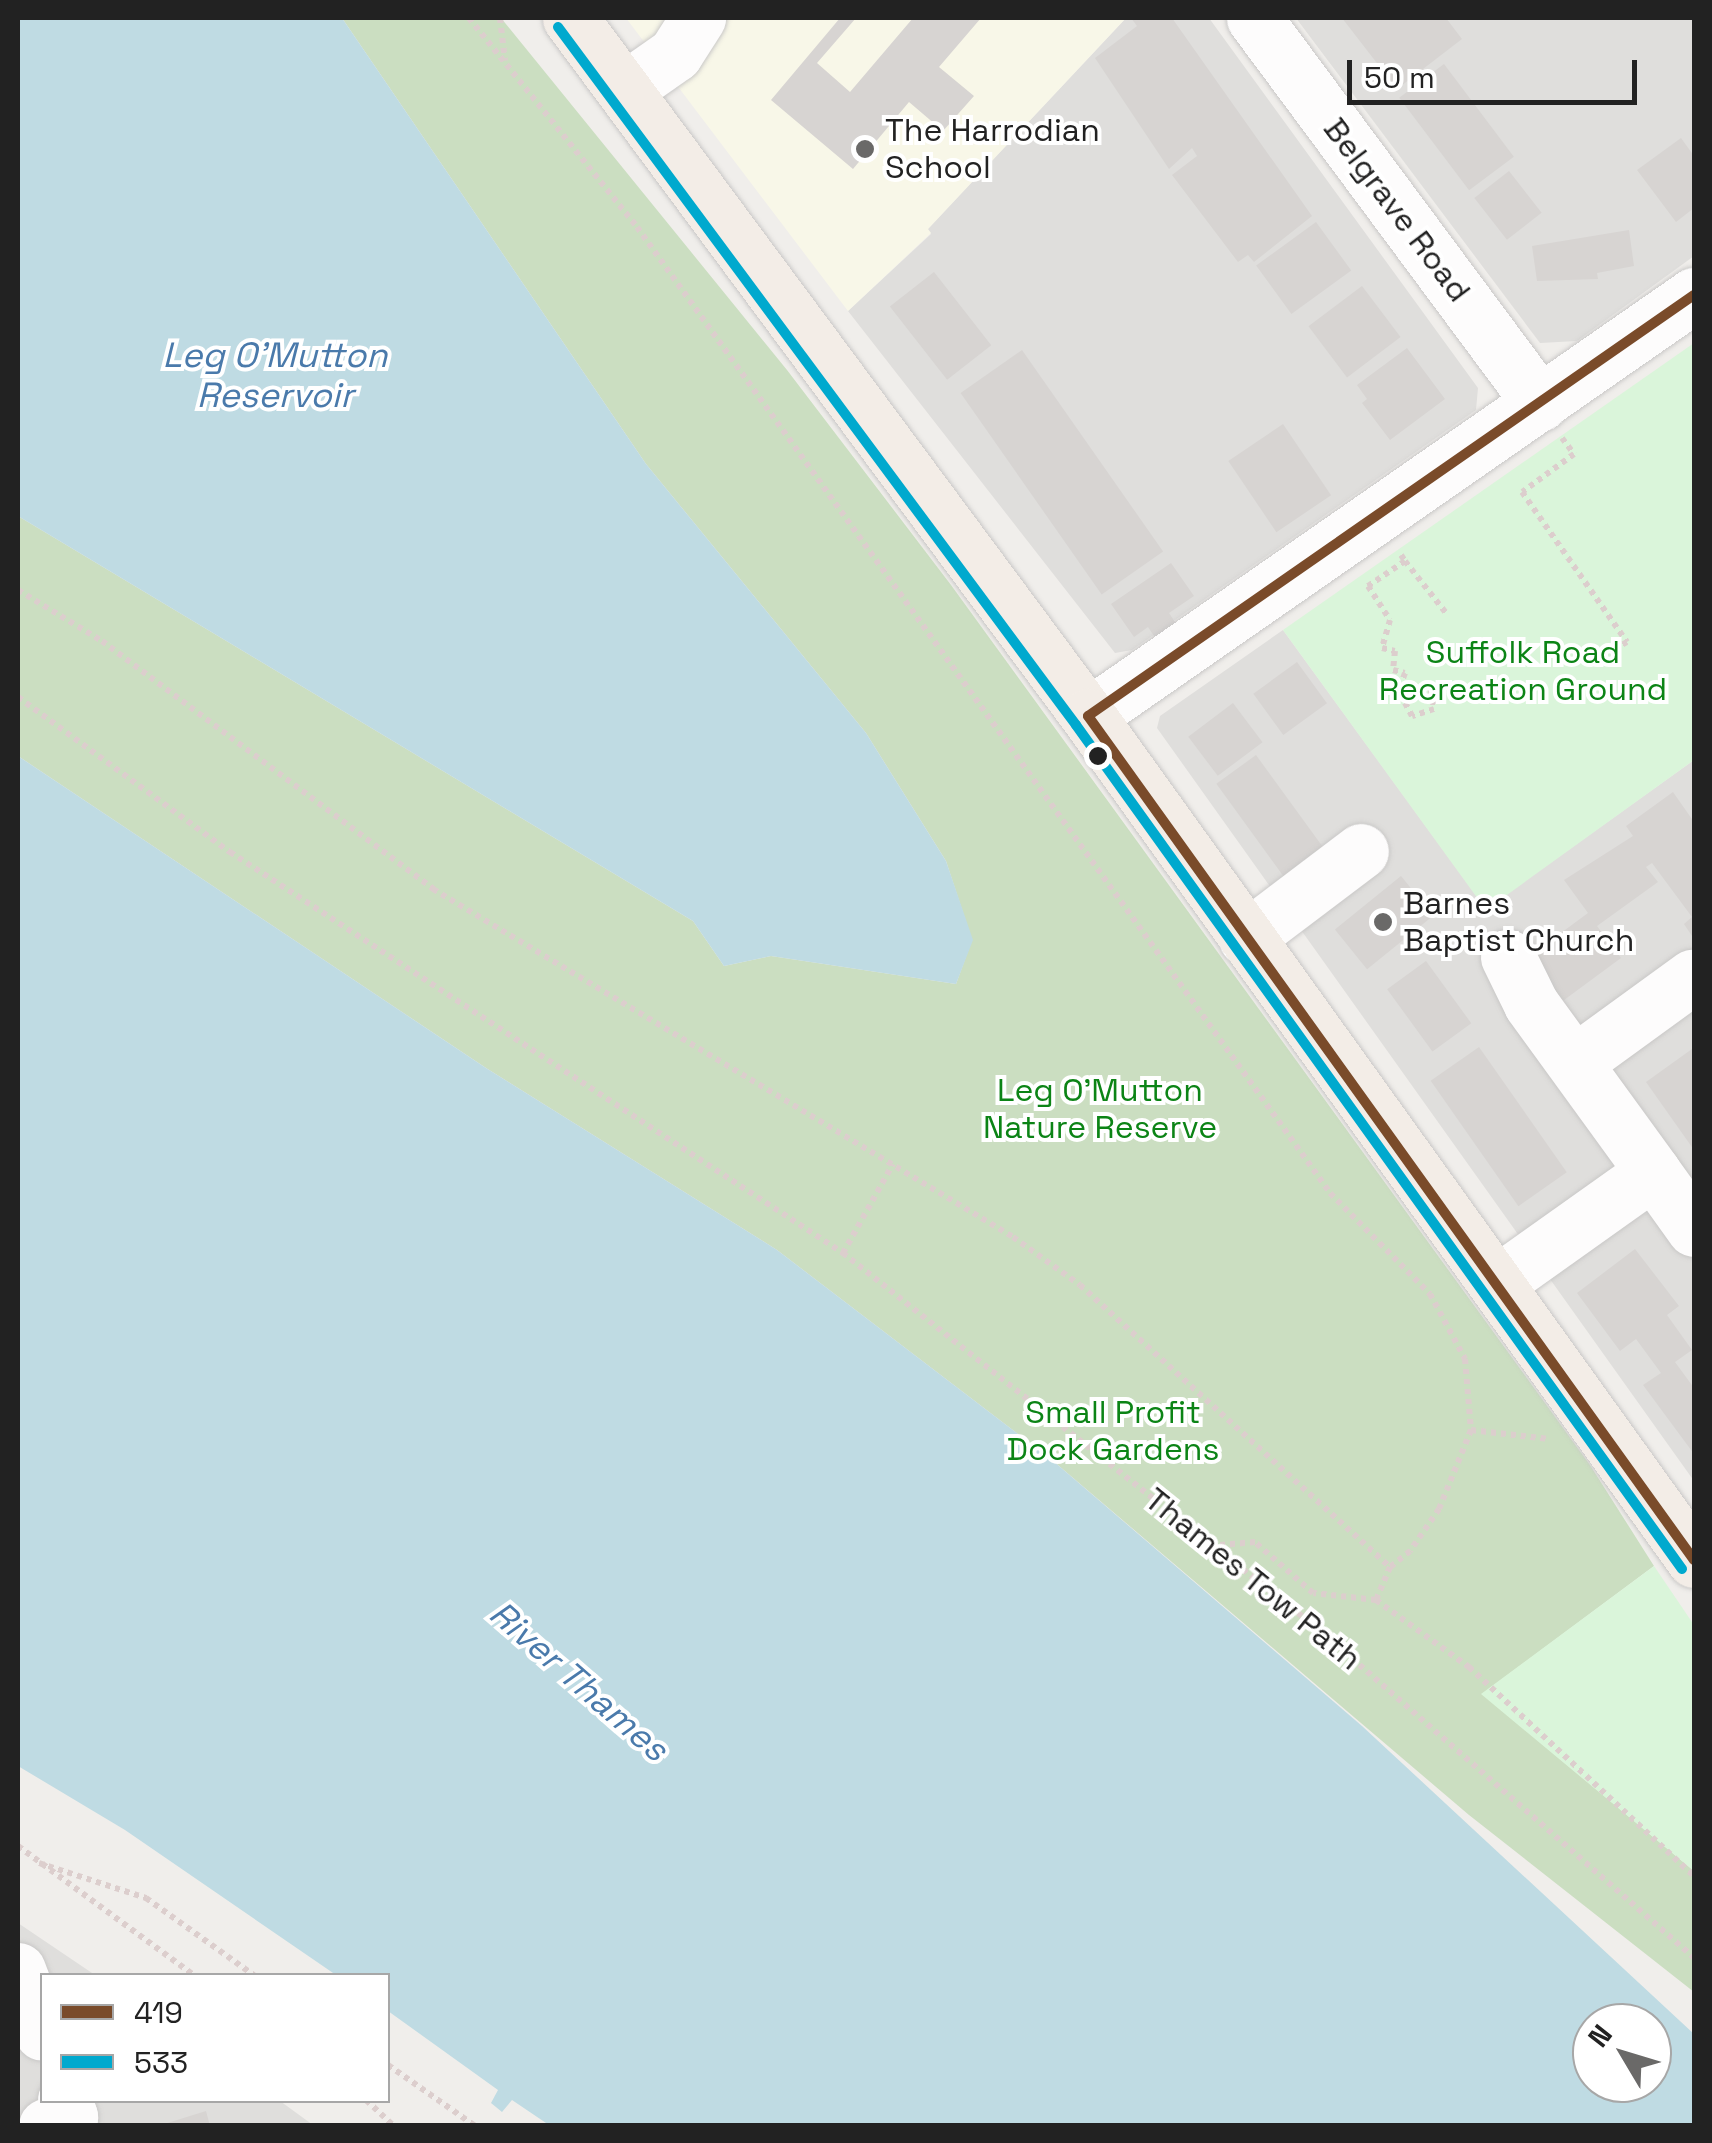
<!DOCTYPE html>
<html>
<head>
<meta charset="utf-8">
<style>
	body { margin:0 }
	#map { position:relative; width:1712px; height:2143px; overflow:hidden; background:#f0eeeb; font-family:"Space Grotesk",sans-serif }
	div>[style] { position:absolute }
	.residential>* { inset:0; background:#dfdedc }
	.education>* { inset:0; background:#f8f7e8 }
	.forest>* { inset:0; background:#cbdec1 }
	.park>* { inset:0; background:#daf5da }
	.water>* { inset:0; background:#bfdbe3 }
	.building>* { inset:0; background:#d7d4d2; transform-origin:0 0 }
	.path>* { height:6px; margin-top:-3px; transform-origin:0; background:repeating-linear-gradient(90deg,#dccecd 0 5px,transparent 0 10px) }
	.roads { filter:drop-shadow(0 0 2px #c9c8c7) drop-shadow(0 0 2px #c9c8c7) }
	.minor>* { height:55px; margin:-27.5px; padding:0 27.5px; transform-origin:27.5px; border-radius:27.5px; background:#fdfcfc }
	.major>* { height:55px; margin:-27.5px; padding:0 27.5px; transform-origin:27.5px; border-radius:27.5px; background:#f3ede7 }
	.bus-1>* { height:10px; margin:-5px; padding:0 5px; transform-origin:5px; border-radius:5px; background:#7a4b2a }
	.bus-2>* { height:10px; margin:-5px; padding:0 5px; transform-origin:5px; border-radius:5px; background:#00a9ce }
	.dots>* { width:28px; height:28px; translate:-50% -50%; box-sizing:border-box; border:5px solid #fff; border-radius:50% }
	span { translate:-50% -50%; white-space:nowrap; text-align:center; line-height:1.15; -webkit-text-stroke:8px #fff; paint-order:stroke }
	.poi-label { font-size:32px; color:#222 }
	.left { translate:0 -50%; text-align:left }
	.street-label { font-size:32px; color:#222 }
	.park-label { font-size:32px; color:#0c8416 }
	.water-label { font-size:35px; color:#4a7aab; font-style:italic }
	.frame { position:absolute; inset:0; border:20px solid #222; pointer-events:none }
	.legend { position:absolute; left:40px; top:1973px; width:350px; height:130px; box-sizing:border-box; background:#fff; border:2px solid #a7a7a7; margin:0; padding:12px 18px; list-style:none; font-size:30px; color:#222 }
	.legend li { display:flex; align-items:center; gap:20px; height:50px }
	.legend b { width:50px; border:2px solid #a7a7a7 }
	.north { position:absolute; left:1572px; top:2003px; width:100px; height:100px; box-sizing:border-box; background:#fff; border:2px solid #a7a7a7; border-radius:50%; rotate:308deg; font-size:28px; font-weight:700; line-height:40px; text-align:center; color:#222 }
	.north::after { content:''; display:block; margin:auto; width:35px; height:45px; background:#6a6968; clip-path:polygon(50% 0,100% 100%,50% 72%,0 100%) }
	.scale { position:absolute; left:1347px; top:60px; width:290px; height:45px; box-sizing:border-box; border:5px solid #222; border-top:0; padding-left:12px; font-size:30px; line-height:35px; white-space:nowrap; color:#222; -webkit-text-stroke:8px #fff; paint-order:stroke }
</style>
</head>
<body>
<div id="map">
	<div class="residential">
		<i style="clip-path:polygon(1126px 18px,1209px 18px,1478px 388px,1476px 410px,1132px 650px,1115px 653px,848px 311px,931px 234px,927px 230px)"></i>
		<i style="clip-path:polygon(1296px 18px,1694px 18px,1694px 256px,1577px 341px,1540px 343px)"></i>
		<i style="clip-path:polygon(1283px 630px,1486px 909px,1694px 760px,1694px 1481px,1157px 728px,1160px 716px)"></i>
		<i style="clip-path:polygon(18px 1923px,95px 1975px,42px 1976px,42px 2100px,280px 2101px,313px 2125px,18px 2125px)"></i>
	</div>
	<div class="education">
		<i style="clip-path:polygon(626px 18px,1126px 18px,928px 229px,931px 233px,848px 311px)"></i>
	</div>
	<div class="forest">
		<i style="clip-path:polygon(342px 18px,501px 18px,787px 370px,951px 585px,1590px 1465px,1654px 1566px,1482px 1694px,1694px 1871px,1694px 1992px,1469px 1815px,1052px 1460px,777px 1250px,486px 1068px,18px 756px,18px 516px,693px 921px,724px 966px,771px 956px,956px 984px,972px 940px,946px 861px,866px 733px,646px 464px)"></i>
	</div>
	<div class="park">
		<i style="clip-path:polygon(1694px 343px,1694px 760px,1486px 910px,1283px 630px)"></i>
		<i style="clip-path:polygon(1654px 1566px,1694px 1625px,1694px 1871px,1481px 1694px)"></i>
	</div>
	<div class="water">
		<i style="clip-path:polygon(18px 18px,342px 18px,646px 464px,866px 733px,946px 861px,973px 940px,956px 984px,771px 956px,724px 966px,693px 921px,18px 516px)"></i>
		<i style="clip-path:polygon(evenodd,18px 756px,486px 1068px,777px 1250px,1052px 1460px,1362px 1726px,1694px 2034px,1694px 2125px,549px 2125px,512px 2100px,502px 2112px,491px 2103px,498px 2090px,388px 2011px,388px 1976px,336px 1975px,125px 1830px,18px 1766px,18px 756px,1592px 2023px,1652px 2023px,1652px 2083px,1592px 2083px,1592px 2023px)"></i>
	</div>
	<div class="building">
		<i style="clip-path:polygon(840px 18px,856px 18px,817px 63px,850px 92px,913px 18px,981px 18px,939px 67px,974px 96px,943px 131px,909px 102px,853px 169px,771px 100px)"></i>
		<i style="clip-path:polygon(1131px 18px,1172px 18px,1312px 216px,1254px 262px,1248px 255px,1238px 262px,1172px 175px,1197px 156px,1192px 148px,1169px 169px,1095px 58px,1137px 26px)"></i>
		<i style="clip-path:polygon(1342px 18px,1446px 18px,1462px 39px,1397px 89px)"></i>
		<i style="left:1444px;top:64px;width:116px;height:56px;rotate:53deg"></i>
		<i style="clip-path:polygon(1681px 138px,1694px 156px,1694px 208px,1676px 222px,1637px 170px)"></i>
		<i style="left:1509px;top:171px;width:53px;height:44px;rotate:52deg"></i>
		<i style="left:1316px;top:222px;width:60px;height:74px;rotate:54deg"></i>
		<i style="clip-path:polygon(1629px 230px,1634px 266px,1597px 273px,1598px 279px,1537px 281px,1532px 246px)"></i>
		<i style="left:934px;top:272px;width:93px;height:56px;rotate:52deg"></i>
		<i style="left:1362px;top:286px;width:64px;height:67px;rotate:53deg"></i>
		<i style="clip-path:polygon(1407px 348px,1445px 399px,1390px 440px,1362px 403px,1367px 399px,1357px 385px)"></i>
		<i style="left:1022px;top:350px;width:246px;height:75px;rotate:55deg"></i>
		<i style="left:1283px;top:424px;width:86px;height:66px;rotate:56deg"></i>
		<i style="clip-path:polygon(1171px 563px,1194px 596px,1169px 613px,1181px 631px,1160px 645px,1148px 627px,1134px 637px,1111px 604px)"></i>
		<i style="left:1297px;top:662px;width:51px;height:54px;rotate:54deg"></i>
		<i style="left:1233px;top:703px;width:49px;height:56px;rotate:53deg"></i>
		<i style="left:1256px;top:755px;width:132px;height:49px;rotate:54deg"></i>
		<i style="clip-path:polygon(1673px 792px,1694px 822px,1694px 939px,1684px 924px,1692px 917px,1652px 863px,1646px 867px,1658px 882px,1597px 926px,1621px 958px,1560px 1003px,1527px 958px,1588px 913px,1564px 880px,1633px 836px,1626px 826px)"></i>
		<i style="left:1401px;top:876px;width:51px;height:85px;rotate:51deg"></i>
		<i style="left:1426px;top:961px;width:77px;height:48px;rotate:54deg"></i>
		<i style="left:1479px;top:1047px;width:153px;height:59px;rotate:55deg"></i>
		<i style="clip-path:polygon(1692px 1049px,1694px 1053px,1694px 1150px,1646px 1082px)"></i>
		<i style="clip-path:polygon(1635px 1249px,1679px 1306px,1667px 1315px,1692px 1350px,1675px 1362px,1694px 1388px,1694px 1454px,1643px 1385px,1661px 1373px,1636px 1339px,1620px 1351px,1577px 1293px)"></i>
		<i style="clip-path:polygon(206px 2111px,210px 2126px,162px 2126px,161px 2125px)"></i>
	</div>
	<div class="path">
		<i style="left:469px;top:18px;width:268px;rotate:51.2deg"></i>
		<i style="left:637px;top:227px;width:1189px;rotate:54.34deg"></i>
		<i style="left:1330px;top:1193px;width:142px;rotate:45.3deg"></i>
		<i style="left:1430px;top:1294px;width:74px;rotate:61.7deg"></i>
		<i style="left:1465px;top:1359px;width:71px;rotate:85.2deg"></i>
		<i style="left:1471px;top:1430px;width:85px;rotate:112.1deg"></i>
		<i style="left:1439px;top:1509px;width:51px;rotate:124.6deg"></i>
		<i style="left:1410px;top:1551px;width:26px;rotate:141deg"></i>
		<i style="left:1390px;top:1567px;width:36px;rotate:113deg"></i>
		<i style="left:1376px;top:1600px;width:63px;rotate:-173.7deg"></i>
		<i style="left:1313px;top:1593px;width:77px;rotate:-138.7deg"></i>
		<i style="left:1255px;top:1542px;width:46px;rotate:175deg"></i>
		<i style="left:500px;top:18px;width:43px;rotate:83.4deg"></i>
		<i style="left:1562px;top:438px;width:20px;rotate:53deg"></i>
		<i style="left:1574px;top:454px;width:64px;rotate:143.8deg"></i>
		<i style="left:1522px;top:492px;width:183px;rotate:55deg"></i>
		<i style="left:1627px;top:642px;width:10px;rotate:151deg"></i>
		<i style="left:1401px;top:555px;width:7px;rotate:56deg"></i>
		<i style="left:1405px;top:561px;width:45px;rotate:146deg"></i>
		<i style="left:1368px;top:586px;width:40px;rotate:57.1deg"></i>
		<i style="left:1390px;top:620px;width:29px;rotate:106deg"></i>
		<i style="left:1382px;top:648px;width:13px;rotate:13deg"></i>
		<i style="left:1395px;top:651px;width:19px;rotate:96deg"></i>
		<i style="left:1393px;top:670px;width:12px;rotate:14deg"></i>
		<i style="left:1405px;top:673px;width:15px;rotate:110deg"></i>
		<i style="left:1400px;top:687px;width:31px;rotate:6deg"></i>
		<i style="left:1431px;top:690px;width:19px;rotate:81deg"></i>
		<i style="left:1434px;top:709px;width:23px;rotate:162deg"></i>
		<i style="left:1412px;top:716px;width:15px;rotate:-118deg"></i>
		<i style="left:1405px;top:703px;width:12px;rotate:-59deg"></i>
		<i style="left:1405px;top:561px;width:66px;rotate:51.7deg"></i>
		<i style="left:18px;top:590px;width:98px;rotate:31.3deg"></i>
		<i style="left:102px;top:641px;width:414px;rotate:36.8deg"></i>
		<i style="left:433px;top:889px;width:676px;rotate:30.96deg"></i>
		<i style="left:1013px;top:1237px;width:82px;rotate:35.6deg"></i>
		<i style="left:1080px;top:1285px;width:419px;rotate:42.3deg"></i>
		<i style="left:18px;top:697px;width:263px;rotate:36.2deg"></i>
		<i style="left:230px;top:852px;width:733px;rotate:33.19deg"></i>
		<i style="left:843px;top:1253px;width:611px;rotate:38.35deg"></i>
		<i style="left:1322px;top:1632px;width:495px;rotate:41.2deg"></i>
		<i style="left:843px;top:1253px;width:102px;rotate:-60.7deg"></i>
		<i style="left:1471px;top:1430px;width:79px;rotate:6.6deg"></i>
		<i style="left:1376px;top:1600px;width:115px;rotate:35.8deg"></i>
		<i style="left:1469px;top:1667px;width:307px;rotate:42.9deg"></i>
		<i style="left:18px;top:1846px;width:220px;rotate:36.3deg"></i>
		<i style="left:39px;top:1863px;width:113px;rotate:18.1deg"></i>
		<i style="left:146px;top:1898px;width:134px;rotate:35.6deg"></i>
		<i style="left:388px;top:2065px;width:106px;rotate:35deg"></i>
		<i style="left:366px;top:2100px;width:38px;rotate:43deg"></i>
	</div>
	<div class="roads">
		<div class="minor">
			<i style="left:1254px;top:18px;width:480px;rotate:53.4deg"></i>
			<i style="left:625px;top:89px;width:61px;rotate:-35deg"></i>
			<i style="left:675px;top:54px;width:43px;rotate:-57.4deg"></i>
			<i style="left:1088px;top:716px;width:738px;rotate:-34.79deg"></i>
			<i style="left:1246px;top:938px;width:144px;rotate:-37.1deg"></i>
			<i style="left:1508px;top:957px;width:52px;rotate:63.9deg"></i>
			<i style="left:1531px;top:1004px;width:208px;rotate:54deg"></i>
			<i style="left:1575px;top:1062px;width:145px;rotate:-36deg"></i>
			<i style="left:1498px;top:1282px;width:190px;rotate:-35.4deg"></i>
			<i style="left:1653px;top:1172px;width:70px;rotate:54.3deg"></i>
			<i style="left:18px;top:1970px;width:67px;rotate:69.1deg"></i>
			<i style="left:46px;top:2126px;width:26px;rotate:-21deg"></i>
			<i style="left:70px;top:2117px;width:18px;rotate:-106deg"></i>
		</div>
		<div class="major">
			<i style="left:570px;top:18px;width:869px;rotate:53.42deg"></i>
			<i style="left:1088px;top:716px;width:1039px;rotate:54.32deg"></i>
		</div>
	</div>
	<div class="bus-1">
		<i style="left:1088px;top:716px;width:1039px;rotate:54.32deg"></i>
		<i style="left:1088px;top:716px;width:738px;rotate:-34.79deg"></i>
	</div>
	<div class="bus-2">
		<i style="left:558px;top:27px;width:869px;rotate:53.42deg"></i>
		<i style="left:1076px;top:725px;width:1039px;rotate:54.32deg"></i>
	</div>
	<div class="dots">
		<i style="left:865px;top:149px;background:#6a6968"></i>
		<i style="left:1098px;top:756px;background:#222"></i>
		<i style="left:1383px;top:922px;background:#6a6968"></i>
	</div>
	<div class="poi-label">
		<span class="left" style="left:885px;top:149px">The Harrodian<br>School</span>
		<span class="left" style="left:1403px;top:922px">Barnes<br>Baptist Church</span>
	</div>
	<div class="street-label">
		<span style="left:1397px;top:210px;rotate:53deg">Belgrave Road</span>
		<span style="left:1253px;top:1579px;rotate:39deg">Thames Tow Path</span>
	</div>
	<div class="park-label">
		<span style="left:1523px;top:671px">Suffolk Road<br>Recreation Ground</span>
		<span style="left:1100px;top:1109px">Leg O'Mutton<br>Nature Reserve</span>
		<span style="left:1113px;top:1431px">Small Profit<br>Dock Gardens</span>
	</div>
	<div class="water-label">
		<span style="left:275px;top:375px">Leg O'Mutton<br>Reservoir</span>
		<span style="left:579px;top:1681px;rotate:41deg">River Thames</span>
	</div>
	<div class="frame"></div>
	<ul class="legend">
	<li><b style="height:12px;background:#7a4b2a"></b>419</li>
	<li><b style="height:12px;background:#00a9ce"></b>533</li>
	</ul>
	<div class="north">N</div>
	<div class="scale">50 m</div>
</div>
</body>
</html>
